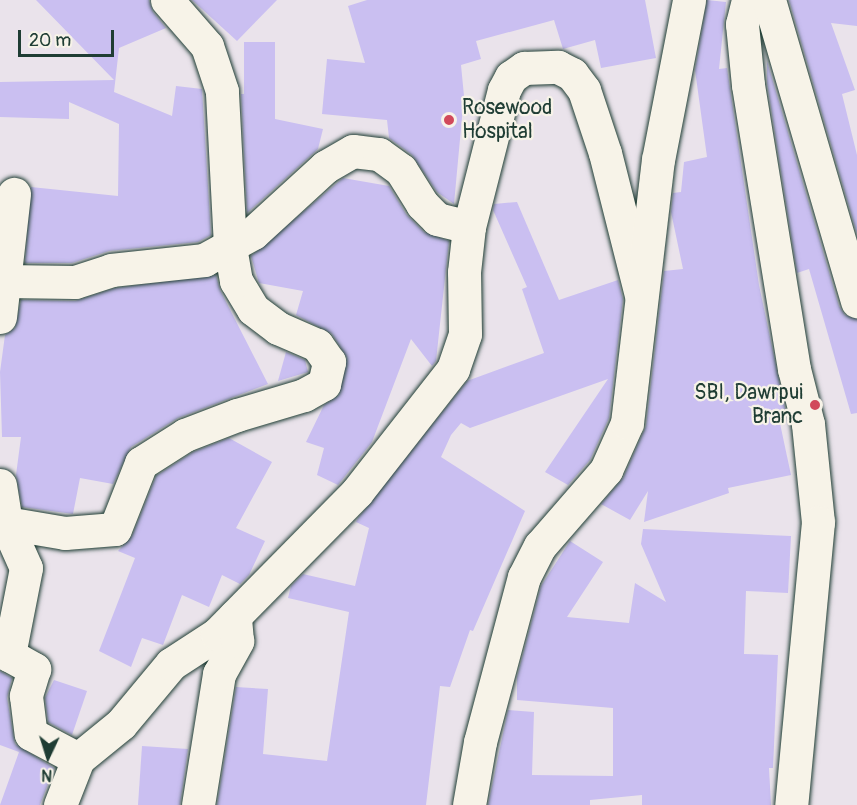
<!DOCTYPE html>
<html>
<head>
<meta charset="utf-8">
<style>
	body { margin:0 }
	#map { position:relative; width:857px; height:805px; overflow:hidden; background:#eae3eb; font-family:Pangolin,sans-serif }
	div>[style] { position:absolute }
	.building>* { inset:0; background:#cabff1 }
	.roads { filter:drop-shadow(0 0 2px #1f3d34) drop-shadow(0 0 2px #1f3d34) }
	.street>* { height:33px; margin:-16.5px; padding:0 16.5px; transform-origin:16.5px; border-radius:16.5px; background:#f7f3e8 }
	.primary>* { height:33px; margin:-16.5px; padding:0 16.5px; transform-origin:16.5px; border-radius:16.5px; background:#f7f3e8 }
	.dots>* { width:16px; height:16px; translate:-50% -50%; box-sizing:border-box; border:3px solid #f7f3e8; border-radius:50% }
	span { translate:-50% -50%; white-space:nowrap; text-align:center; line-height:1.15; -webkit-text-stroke:4.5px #f7f3e8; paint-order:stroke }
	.poi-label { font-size:21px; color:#1f3d34 }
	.left { translate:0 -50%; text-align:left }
	.right { translate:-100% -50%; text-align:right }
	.north { position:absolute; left:18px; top:727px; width:60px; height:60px; -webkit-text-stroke:4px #f7f3e8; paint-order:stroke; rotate:184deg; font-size:16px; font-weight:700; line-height:24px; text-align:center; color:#1f3d34 }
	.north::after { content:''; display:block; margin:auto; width:21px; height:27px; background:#1f3d34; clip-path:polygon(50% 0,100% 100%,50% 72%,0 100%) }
	.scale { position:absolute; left:18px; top:30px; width:96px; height:27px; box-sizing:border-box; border:3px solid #1f3d34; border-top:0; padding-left:8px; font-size:18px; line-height:21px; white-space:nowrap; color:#1f3d34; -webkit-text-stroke:4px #f7f3e8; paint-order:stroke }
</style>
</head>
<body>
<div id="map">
	<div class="building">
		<i style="clip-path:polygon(36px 0,149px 0,153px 12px,166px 28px,119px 48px,114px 92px,172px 116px,176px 86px,202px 89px,211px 235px,198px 242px,109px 251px,72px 263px,25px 263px,31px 187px,118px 196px,119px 124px,69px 102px,69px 119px,0 117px,0 82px,114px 80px)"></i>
		<i style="clip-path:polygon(192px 0,277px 0,237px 41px)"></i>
		<i style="clip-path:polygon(367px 0,645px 0,656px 58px,601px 68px,595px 40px,563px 49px,554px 20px,476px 41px,481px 59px,461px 65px,464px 96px,454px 204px,437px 192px,412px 155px,389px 138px,387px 120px,322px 114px,327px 59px,365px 63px,348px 6px)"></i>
		<i style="clip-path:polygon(707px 0,726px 2px,719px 69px,727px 68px,759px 285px,786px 413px,778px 414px,791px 475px,728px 488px,729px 493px,644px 522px,648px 491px,630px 520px,601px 504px,623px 478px,646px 426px,664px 271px,683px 269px,671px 212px,673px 193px,681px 192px,684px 162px,707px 157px,695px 70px)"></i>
		<i style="clip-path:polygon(789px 0,857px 0,857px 26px,831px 23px,855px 90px,842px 94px,857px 155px,857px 234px)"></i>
		<i style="clip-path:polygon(244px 42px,275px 42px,275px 119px,323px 129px,318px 149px,247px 213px,241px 94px,244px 94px)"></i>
		<i style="clip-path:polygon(767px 61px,839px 306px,845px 315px,857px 319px,857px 413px,851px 414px,809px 269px,797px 273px,767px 83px)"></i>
		<i style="clip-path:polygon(343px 178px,389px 186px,406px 214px,424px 232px,449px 241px,436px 361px,432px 366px,411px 339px,372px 442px,338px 485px,317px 475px,324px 448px,306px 442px,324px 405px,339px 395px,347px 358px,332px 334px,296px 315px,303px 291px,259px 283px,251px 256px)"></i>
		<i style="clip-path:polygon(517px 202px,559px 300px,618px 280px,623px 299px,609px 418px,590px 460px,568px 485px,545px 472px,608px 379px,470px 428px,461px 423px,451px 435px,441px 457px,525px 511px,473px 631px,470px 630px,450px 687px,440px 686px,426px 805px,217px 805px,236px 687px,268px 689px,263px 754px,327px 761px,349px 612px,288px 598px,291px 586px,303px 574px,355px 586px,369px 528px,356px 522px,358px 518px,467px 381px,544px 353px,522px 289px,527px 287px,493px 210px,494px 204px)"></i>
		<i style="clip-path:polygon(216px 275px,220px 290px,268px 384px,178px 418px,131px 447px,113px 484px,80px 478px,73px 514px,22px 507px,16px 475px,21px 437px,2px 437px,0 372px,5px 335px,15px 328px,21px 300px,75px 301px,115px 288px)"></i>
		<i style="clip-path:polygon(286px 352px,305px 360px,308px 372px,278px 381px)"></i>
		<i style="clip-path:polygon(229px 438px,272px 462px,236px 528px,265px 541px,249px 575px,240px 584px,222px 575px,209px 607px,182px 595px,163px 645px,142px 638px,131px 667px,99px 651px,135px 558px,118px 551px,132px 536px,156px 476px,193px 452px)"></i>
		<i style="clip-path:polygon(643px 529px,791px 536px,788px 593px,746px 591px,744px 654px,778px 655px,773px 768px,769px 768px,771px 805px,642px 805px,642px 795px,590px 800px,590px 805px,488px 805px,508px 710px,534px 712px,532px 775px,613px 776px,613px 708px,517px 700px,517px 677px,541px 586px,570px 541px,603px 562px,567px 617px,629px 623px,635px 583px,666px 602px,641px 544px)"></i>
		<i style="clip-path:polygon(0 671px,12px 678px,7px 698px,15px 744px,54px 768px,40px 805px,0 805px,19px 752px,0 745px)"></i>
		<i style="clip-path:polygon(54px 680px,87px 691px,72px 735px,48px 722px,45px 698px)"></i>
		<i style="clip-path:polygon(142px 746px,188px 749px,180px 805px,138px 805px)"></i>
	</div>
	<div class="roads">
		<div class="street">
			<i style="left:4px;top:281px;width:71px;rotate:0.8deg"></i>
			<i style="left:75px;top:282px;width:38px;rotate:-18deg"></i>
			<i style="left:111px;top:270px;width:94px;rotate:-6.1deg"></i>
			<i style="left:204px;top:260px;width:56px;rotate:-28.9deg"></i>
			<i style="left:253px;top:233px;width:98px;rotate:-42.5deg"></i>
			<i style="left:325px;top:167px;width:32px;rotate:-30deg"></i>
			<i style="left:353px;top:151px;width:26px;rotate:7deg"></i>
			<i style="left:379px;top:154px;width:27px;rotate:36deg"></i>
			<i style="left:401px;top:170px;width:40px;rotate:58deg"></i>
			<i style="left:422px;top:204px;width:21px;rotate:45deg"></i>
			<i style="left:437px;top:219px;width:33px;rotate:14deg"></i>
			<i style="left:0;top:317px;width:124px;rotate:-83.5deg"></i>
			<i style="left:0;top:485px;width:38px;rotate:81deg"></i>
			<i style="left:6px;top:523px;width:49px;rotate:66deg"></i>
			<i style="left:26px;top:568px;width:89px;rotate:101.1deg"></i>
			<i style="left:9px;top:655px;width:29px;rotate:29deg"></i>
			<i style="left:34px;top:669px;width:28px;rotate:107deg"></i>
			<i style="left:26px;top:696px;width:38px;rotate:83deg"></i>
			<i style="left:31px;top:734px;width:53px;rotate:28deg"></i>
			<i style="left:0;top:526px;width:7px;rotate:-27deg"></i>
			<i style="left:6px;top:523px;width:60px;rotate:9.6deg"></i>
			<i style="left:65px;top:533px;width:50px;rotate:-4.6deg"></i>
			<i style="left:115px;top:529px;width:71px;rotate:-68.5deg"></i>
			<i style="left:141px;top:463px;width:52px;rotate:-32.5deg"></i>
			<i style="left:185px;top:435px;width:56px;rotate:-21deg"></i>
			<i style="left:237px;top:415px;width:70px;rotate:-16.6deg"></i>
			<i style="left:304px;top:395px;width:23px;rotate:-29deg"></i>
			<i style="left:324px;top:384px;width:23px;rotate:-77deg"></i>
			<i style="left:329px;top:362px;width:21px;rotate:-125deg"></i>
			<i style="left:317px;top:345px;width:43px;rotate:-156.4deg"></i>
			<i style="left:278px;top:328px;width:31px;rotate:-143deg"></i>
			<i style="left:253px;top:309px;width:33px;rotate:-121deg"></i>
			<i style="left:236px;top:281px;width:36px;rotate:-100deg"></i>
			<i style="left:230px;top:246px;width:155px;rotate:-93deg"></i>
			<i style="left:222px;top:91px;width:47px;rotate:-108.4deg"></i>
			<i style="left:207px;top:46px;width:61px;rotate:-131deg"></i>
			<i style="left:60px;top:805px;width:49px;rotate:-68.6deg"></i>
			<i style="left:78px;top:759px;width:55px;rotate:-39.1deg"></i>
			<i style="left:121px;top:724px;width:78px;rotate:-50.2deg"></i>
			<i style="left:171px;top:664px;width:55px;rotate:-33.1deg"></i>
			<i style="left:217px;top:634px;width:199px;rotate:-45.4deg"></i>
			<i style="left:357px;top:492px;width:156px;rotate:-52deg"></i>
			<i style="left:453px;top:369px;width:37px;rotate:-71deg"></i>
			<i style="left:465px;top:334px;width:62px;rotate:-90.9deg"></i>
			<i style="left:464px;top:272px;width:45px;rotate:-83.7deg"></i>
			<i style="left:469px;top:227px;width:141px;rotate:-75.7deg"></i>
			<i style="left:504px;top:90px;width:15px;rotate:-62deg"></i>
			<i style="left:511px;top:77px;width:16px;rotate:-35deg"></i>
			<i style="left:524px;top:68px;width:34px;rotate:-2deg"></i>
			<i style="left:558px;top:67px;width:16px;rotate:27deg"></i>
			<i style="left:572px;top:74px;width:20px;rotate:53deg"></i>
			<i style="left:584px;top:90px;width:66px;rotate:71.6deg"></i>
			<i style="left:605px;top:153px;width:146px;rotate:75.8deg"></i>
			<i style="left:198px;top:805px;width:133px;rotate:-80.9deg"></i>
			<i style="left:219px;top:674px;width:38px;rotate:-61deg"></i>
			<i style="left:237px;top:641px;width:25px;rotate:-95deg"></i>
			<i style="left:469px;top:805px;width:64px;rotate:-80.1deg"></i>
			<i style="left:480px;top:742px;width:171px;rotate:-75.1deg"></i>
			<i style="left:524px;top:577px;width:35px;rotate:-63deg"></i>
			<i style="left:540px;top:546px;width:101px;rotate:-49deg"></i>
			<i style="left:606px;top:470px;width:51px;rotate:-65.9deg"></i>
			<i style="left:627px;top:423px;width:265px;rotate:-83.3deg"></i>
			<i style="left:658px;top:160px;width:163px;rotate:-79deg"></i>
		</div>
		<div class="primary">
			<i style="left:748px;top:0;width:25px;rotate:104deg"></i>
			<i style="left:742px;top:24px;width:61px;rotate:84.4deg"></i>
			<i style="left:748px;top:85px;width:288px;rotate:80.8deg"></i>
			<i style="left:794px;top:369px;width:57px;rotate:75.7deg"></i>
			<i style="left:808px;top:424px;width:99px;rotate:84.2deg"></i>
			<i style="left:818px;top:522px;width:284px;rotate:95.4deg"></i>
			<i style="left:769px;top:0;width:314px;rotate:73.7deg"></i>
		</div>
	</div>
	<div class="dots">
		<i style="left:449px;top:120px;background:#d1495b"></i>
		<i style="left:815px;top:405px;background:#d1495b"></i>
	</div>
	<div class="poi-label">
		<span class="left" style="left:462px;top:120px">Rosewood<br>Hospital</span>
		<span class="right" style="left:803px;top:405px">SBI, Dawrpui<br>Branc</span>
	</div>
	<div class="north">N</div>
	<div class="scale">20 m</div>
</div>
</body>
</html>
